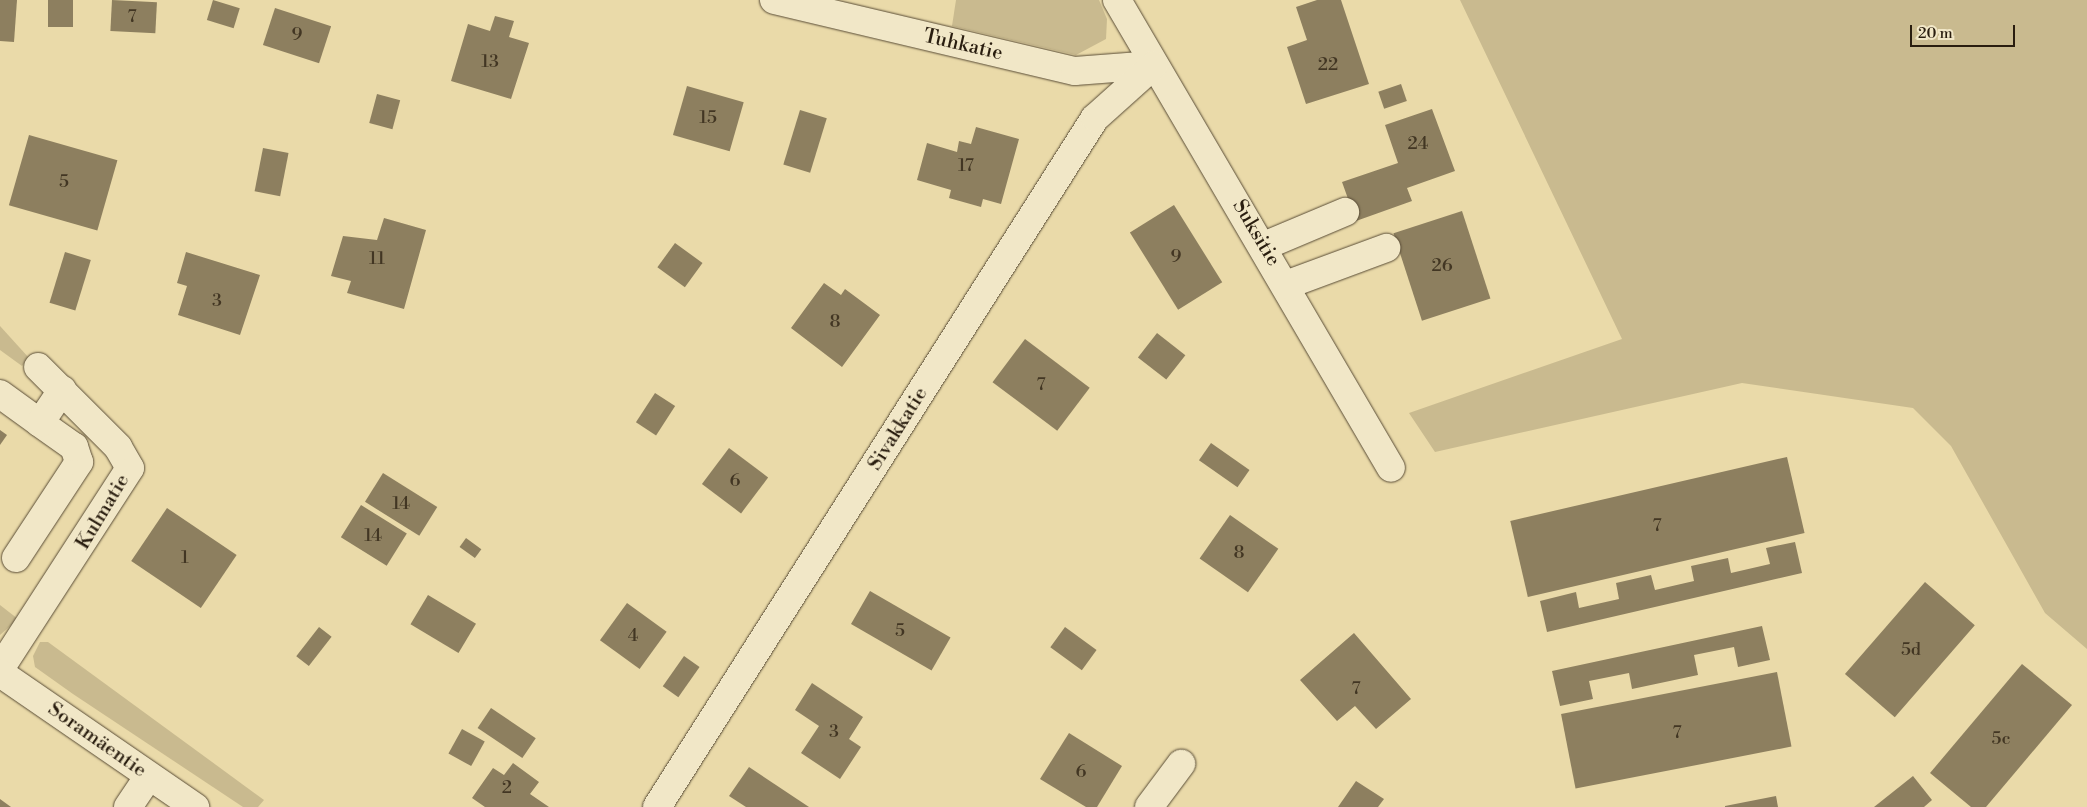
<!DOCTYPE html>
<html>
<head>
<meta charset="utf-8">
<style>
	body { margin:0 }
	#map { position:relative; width:2087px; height:807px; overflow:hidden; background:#eadaa9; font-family:"Libre Bodoni",serif }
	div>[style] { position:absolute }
	.green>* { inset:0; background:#c9ba8f }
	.building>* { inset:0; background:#8d7f5f; transform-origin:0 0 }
	.roads { filter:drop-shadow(0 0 1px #594c36) drop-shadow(0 0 1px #594c36) }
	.minor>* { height:28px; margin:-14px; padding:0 14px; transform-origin:14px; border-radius:14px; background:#f1e7c7 }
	span { translate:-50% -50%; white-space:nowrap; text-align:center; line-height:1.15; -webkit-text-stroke:4px #f1e7c7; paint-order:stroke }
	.number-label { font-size:18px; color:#423623 }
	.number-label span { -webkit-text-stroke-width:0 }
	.street-label { font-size:20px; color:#291d0f }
	.scale { position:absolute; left:1910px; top:25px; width:105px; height:22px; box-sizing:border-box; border:2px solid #291d0f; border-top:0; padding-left:6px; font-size:15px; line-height:18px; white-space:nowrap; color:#291d0f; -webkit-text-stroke:4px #f1e7c7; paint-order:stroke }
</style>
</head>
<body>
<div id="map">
	<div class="green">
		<i style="clip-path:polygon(956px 0,1099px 0,1107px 19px,1106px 39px,1076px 55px,952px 26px)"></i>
		<i style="clip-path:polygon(1460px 0,2087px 0,2087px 649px,2045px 613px,1951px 446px,1913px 408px,1742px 383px,1435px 452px,1409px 413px,1622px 339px)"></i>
		<i style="clip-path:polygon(0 326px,29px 358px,22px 366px,0 350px)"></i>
		<i style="clip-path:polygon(0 605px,18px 619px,0 635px)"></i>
		<i style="clip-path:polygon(40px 642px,48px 642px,264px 800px,258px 807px,243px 807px,73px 694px,35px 667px,33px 656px)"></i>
	</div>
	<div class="building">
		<i style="clip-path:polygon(0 0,17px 0,14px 42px,0 41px)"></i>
		<i style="left:48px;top:0;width:25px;height:27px"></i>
		<i style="left:112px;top:0;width:45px;height:31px;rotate:3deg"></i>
		<i style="left:213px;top:0;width:28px;height:21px;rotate:17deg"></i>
		<i style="clip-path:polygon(1317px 0,1341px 0,1369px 84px,1306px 104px,1287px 47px,1307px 40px,1296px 7px)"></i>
		<i style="left:275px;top:8px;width:59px;height:39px;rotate:18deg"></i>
		<i style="clip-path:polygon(495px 16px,514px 21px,509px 37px,529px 43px,511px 99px,451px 81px,468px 24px,490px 31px)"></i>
		<i style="left:1401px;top:84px;width:18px;height:24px;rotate:71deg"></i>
		<i style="left:687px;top:86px;width:59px;height:51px;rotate:16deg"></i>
		<i style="left:377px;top:94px;width:24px;height:30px;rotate:15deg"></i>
		<i style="clip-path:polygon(1432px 109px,1455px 171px,1407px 188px,1412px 201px,1356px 221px,1342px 182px,1398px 163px,1385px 125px)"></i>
		<i style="left:800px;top:110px;width:28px;height:57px;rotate:17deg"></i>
		<i style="clip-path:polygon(976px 127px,1019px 139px,1001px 204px,983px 199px,981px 207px,949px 198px,951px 190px,917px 180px,927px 143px,957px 152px,959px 141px,971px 144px)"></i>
		<i style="left:29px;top:135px;width:92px;height:73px;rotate:16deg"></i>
		<i style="left:263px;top:148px;width:26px;height:44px;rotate:11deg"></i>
		<i style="left:1174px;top:205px;width:91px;height:52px;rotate:58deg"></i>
		<i style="left:1462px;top:211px;width:92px;height:72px;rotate:72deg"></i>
		<i style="clip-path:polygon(384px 218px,426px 230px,404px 309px,347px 293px,351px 281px,331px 276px,343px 236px,377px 240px)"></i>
		<i style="left:675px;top:243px;width:34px;height:30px;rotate:36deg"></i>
		<i style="left:65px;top:252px;width:27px;height:53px;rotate:17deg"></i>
		<i style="clip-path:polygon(186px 252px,260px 275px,240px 335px,178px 315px,187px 286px,177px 283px)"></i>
		<i style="clip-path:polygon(824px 283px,841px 295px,845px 289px,880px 315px,842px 367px,791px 328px)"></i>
		<i style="left:1157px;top:333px;width:36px;height:31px;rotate:38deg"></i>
		<i style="left:1025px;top:339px;width:81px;height:54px;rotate:37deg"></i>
		<i style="left:655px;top:393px;width:24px;height:35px;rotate:33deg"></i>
		<i style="clip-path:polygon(0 430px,7px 435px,0 445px)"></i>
		<i style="left:1211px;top:443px;width:47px;height:21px;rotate:35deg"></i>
		<i style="left:729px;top:448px;width:49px;height:45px;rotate:37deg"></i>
		<i style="left:1787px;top:457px;width:78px;height:284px;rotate:77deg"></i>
		<i style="left:383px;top:473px;width:64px;height:34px;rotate:32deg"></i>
		<i style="left:361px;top:505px;width:54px;height:38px;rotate:32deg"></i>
		<i style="left:167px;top:508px;width:84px;height:64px;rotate:34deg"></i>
		<i style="left:1230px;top:515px;width:59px;height:53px;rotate:35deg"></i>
		<i style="left:466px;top:538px;width:19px;height:11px;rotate:36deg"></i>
		<i style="clip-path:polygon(1795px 542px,1802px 573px,1547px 632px,1540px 601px,1576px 592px,1579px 608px,1619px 599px,1616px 583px,1651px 575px,1655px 590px,1694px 581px,1691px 566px,1728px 558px,1731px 573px,1770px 564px,1766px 548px)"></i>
		<i style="left:1925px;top:582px;width:66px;height:122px;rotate:41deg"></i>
		<i style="left:870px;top:591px;width:93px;height:38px;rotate:30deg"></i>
		<i style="left:428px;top:595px;width:56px;height:34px;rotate:31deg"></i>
		<i style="left:627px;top:603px;width:49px;height:46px;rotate:36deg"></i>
		<i style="clip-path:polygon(1762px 626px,1770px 660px,1738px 667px,1734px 647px,1694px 655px,1698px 675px,1632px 689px,1629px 673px,1589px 681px,1593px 699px,1560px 706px,1552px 671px)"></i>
		<i style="left:319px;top:627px;width:16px;height:37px;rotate:38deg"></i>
		<i style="left:1065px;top:627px;width:39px;height:25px;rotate:36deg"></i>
		<i style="clip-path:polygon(1354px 633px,1411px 699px,1376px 729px,1355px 706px,1337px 721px,1300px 680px)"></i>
		<i style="left:684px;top:656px;width:19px;height:37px;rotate:35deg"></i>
		<i style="clip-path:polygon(2022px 664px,2072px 705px,1986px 807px,1971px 807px,1930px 773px)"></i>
		<i style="left:1777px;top:672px;width:76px;height:220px;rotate:79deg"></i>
		<i style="clip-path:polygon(812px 683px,863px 717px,849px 739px,861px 747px,840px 779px,801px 753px,819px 726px,795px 710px)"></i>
		<i style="left:491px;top:708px;width:54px;height:24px;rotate:34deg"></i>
		<i style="left:462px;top:729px;width:26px;height:28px;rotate:29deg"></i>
		<i style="clip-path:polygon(1069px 733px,1122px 766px,1097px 807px,1086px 807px,1040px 779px)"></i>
		<i style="clip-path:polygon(513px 763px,539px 782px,530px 794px,549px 807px,485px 807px,472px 798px,493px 768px,504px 775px)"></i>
		<i style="clip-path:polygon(749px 767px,809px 807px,746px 807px,729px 796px)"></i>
		<i style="clip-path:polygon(1913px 776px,1932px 800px,1924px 807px,1874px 807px)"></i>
		<i style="clip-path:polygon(1356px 781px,1384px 799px,1378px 807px,1338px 807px)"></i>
		<i style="clip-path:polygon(1776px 796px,1778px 807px,1725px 807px,1725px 806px)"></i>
		<i style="clip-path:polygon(0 799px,11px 807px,0 807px)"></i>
	</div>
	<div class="roads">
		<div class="minor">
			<i style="left:774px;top:0;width:309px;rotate:13.3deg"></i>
			<i style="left:1075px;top:71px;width:79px;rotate:-4.3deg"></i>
			<i style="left:1117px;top:0;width:542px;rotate:59.65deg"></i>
			<i style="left:1264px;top:246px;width:88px;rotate:-22.8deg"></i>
			<i style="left:1286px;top:285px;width:107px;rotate:-20.3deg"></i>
			<i style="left:0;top:394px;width:49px;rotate:35.9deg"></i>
			<i style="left:16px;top:558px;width:115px;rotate:-56.7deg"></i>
			<i style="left:79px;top:462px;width:16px;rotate:-108deg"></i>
			<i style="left:74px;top:447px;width:42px;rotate:-144.8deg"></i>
			<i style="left:40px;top:423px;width:40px;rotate:-56deg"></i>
			<i style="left:0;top:669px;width:239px;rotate:-57.1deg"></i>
			<i style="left:130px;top:468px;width:24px;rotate:-120deg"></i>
			<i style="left:118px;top:447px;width:113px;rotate:-135deg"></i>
			<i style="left:0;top:673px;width:237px;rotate:34.5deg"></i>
			<i style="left:128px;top:807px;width:37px;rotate:-56deg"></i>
			<i style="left:657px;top:807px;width:816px;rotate:-57.56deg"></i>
			<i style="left:1095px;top:118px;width:79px;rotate:-41.9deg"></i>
			<i style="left:1149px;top:807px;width:54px;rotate:-53.3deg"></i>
		</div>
	</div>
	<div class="number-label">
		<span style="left:132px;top:17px">7</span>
		<span style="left:297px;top:35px">9</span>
		<span style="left:490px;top:62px">13</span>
		<span style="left:1328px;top:65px">22</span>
		<span style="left:708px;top:118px">15</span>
		<span style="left:1418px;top:144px">24</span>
		<span style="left:966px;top:166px">17</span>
		<span style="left:64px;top:182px">5</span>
		<span style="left:1176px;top:257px">9</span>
		<span style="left:377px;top:259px">11</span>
		<span style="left:1442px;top:266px">26</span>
		<span style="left:217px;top:301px">3</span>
		<span style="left:835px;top:322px">8</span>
		<span style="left:1041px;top:385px">7</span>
		<span style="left:735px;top:481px">6</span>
		<span style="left:401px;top:504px">14</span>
		<span style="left:1657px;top:526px">7</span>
		<span style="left:373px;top:536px">14</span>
		<span style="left:1239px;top:553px">8</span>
		<span style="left:185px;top:558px">1</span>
		<span style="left:900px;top:631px">5</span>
		<span style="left:633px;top:636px">4</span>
		<span style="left:1911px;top:650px">5d</span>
		<span style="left:1356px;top:689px">7</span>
		<span style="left:834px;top:732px">3</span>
		<span style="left:1677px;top:733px">7</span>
		<span style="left:2001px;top:739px">5c</span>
		<span style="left:1081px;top:772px">6</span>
		<span style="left:507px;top:788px">2</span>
	</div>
	<div class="street-label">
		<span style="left:963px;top:45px;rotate:13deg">Tuhkatie</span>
		<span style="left:1256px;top:233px;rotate:59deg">Suksitie</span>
		<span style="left:898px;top:429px;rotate:-58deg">Sivakkatie</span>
		<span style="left:103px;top:512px;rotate:-59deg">Kulmatie</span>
		<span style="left:97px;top:740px;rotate:35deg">Soramäentie</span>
	</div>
	<div class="scale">20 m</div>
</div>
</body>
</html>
